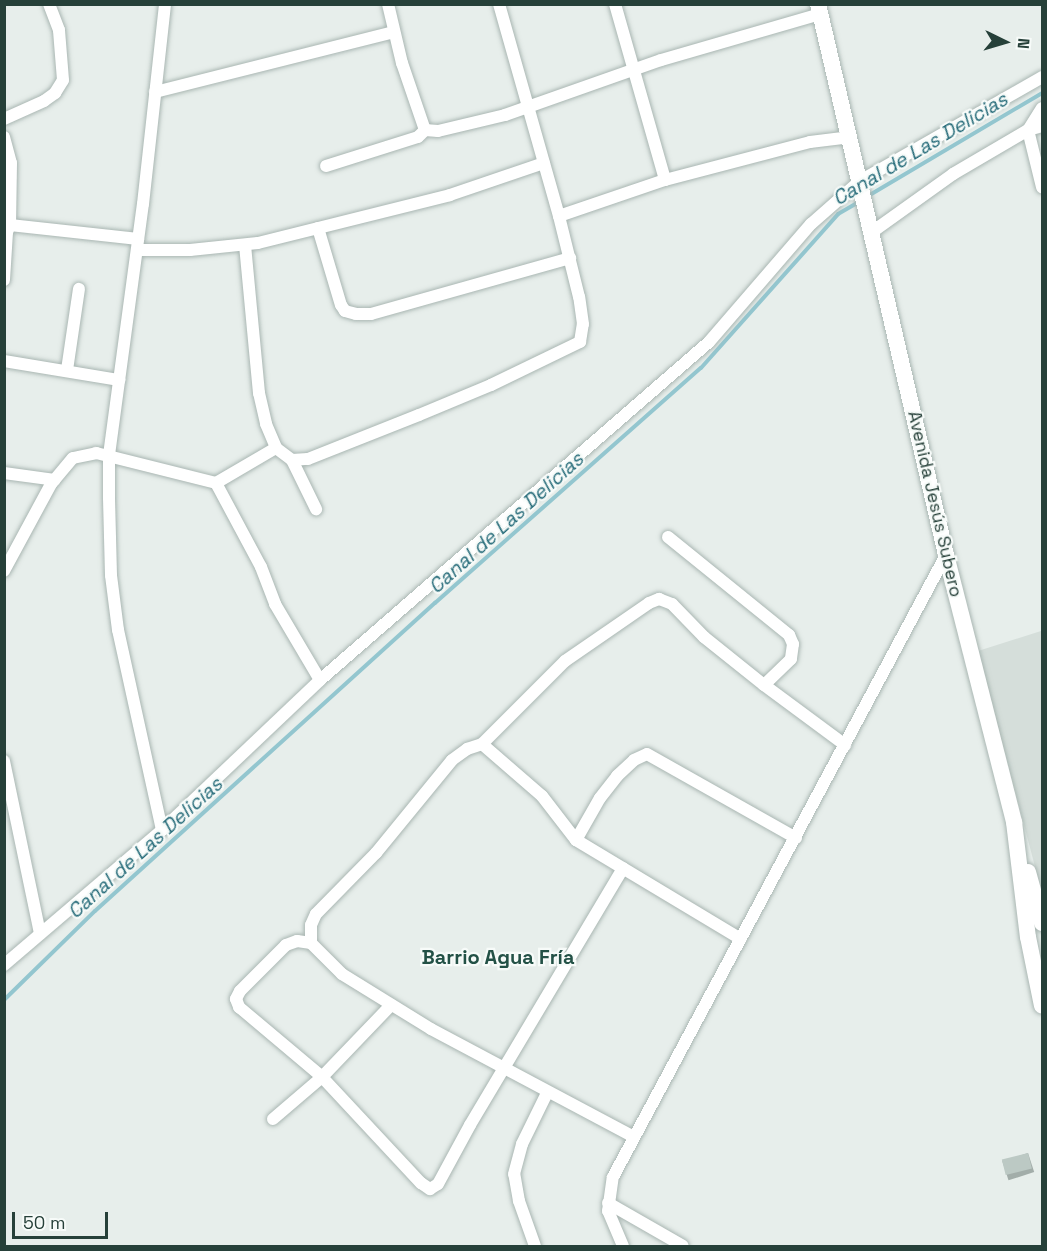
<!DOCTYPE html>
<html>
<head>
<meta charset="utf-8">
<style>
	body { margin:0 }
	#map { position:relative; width:1047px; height:1251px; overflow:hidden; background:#e7eeeb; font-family:"Space Grotesk",sans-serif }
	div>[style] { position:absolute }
	.built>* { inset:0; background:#d5deda }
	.stream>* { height:4px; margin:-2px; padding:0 2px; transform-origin:2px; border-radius:2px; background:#93c6cf }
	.roads { filter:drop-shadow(0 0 2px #a9b6b2) drop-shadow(0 0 2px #a9b6b2) }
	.minor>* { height:12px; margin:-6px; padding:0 6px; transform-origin:6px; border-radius:6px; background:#fff }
	.secondary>* { height:16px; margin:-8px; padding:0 8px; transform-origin:8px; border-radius:8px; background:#fff }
	.wall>* { inset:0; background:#a2ada9; transform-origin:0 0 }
	.building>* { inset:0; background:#bcc9c4; transform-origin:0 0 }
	span { translate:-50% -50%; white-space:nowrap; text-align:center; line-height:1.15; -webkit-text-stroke:4.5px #f7fbf9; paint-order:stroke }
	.street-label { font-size:18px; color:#264039 }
	.water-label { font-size:20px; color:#246a78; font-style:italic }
	.neighbourhood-label { font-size:20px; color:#235146; font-weight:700 }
	.frame { position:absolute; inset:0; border:6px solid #264039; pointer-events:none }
	.north { position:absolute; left:975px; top:12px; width:60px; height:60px; -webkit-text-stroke:4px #f7fbf9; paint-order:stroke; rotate:95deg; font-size:16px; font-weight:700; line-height:24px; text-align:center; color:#264039 }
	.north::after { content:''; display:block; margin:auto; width:21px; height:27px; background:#264039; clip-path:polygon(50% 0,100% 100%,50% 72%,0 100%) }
	.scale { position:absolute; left:12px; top:1212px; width:96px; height:27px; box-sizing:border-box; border:3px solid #264039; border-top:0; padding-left:8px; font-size:18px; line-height:21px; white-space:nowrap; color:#264039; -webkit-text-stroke:4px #f7fbf9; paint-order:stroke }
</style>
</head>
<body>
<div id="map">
	<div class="built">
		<i style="clip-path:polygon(1042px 628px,1042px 893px,978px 651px,1041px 631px)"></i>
	</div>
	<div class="stream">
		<i style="left:868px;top:196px;width:202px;rotate:-30.6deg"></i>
		<i style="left:4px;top:1000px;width:127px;rotate:-44.4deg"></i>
		<i style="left:95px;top:911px;width:459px;rotate:-42.2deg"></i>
		<i style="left:435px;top:603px;width:355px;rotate:-41.5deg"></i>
		<i style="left:701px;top:368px;width:206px;rotate:-48.3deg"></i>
		<i style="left:838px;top:214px;width:24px;rotate:-30deg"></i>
	</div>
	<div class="roads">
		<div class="minor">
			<i style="left:388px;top:4px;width:61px;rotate:76.7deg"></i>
			<i style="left:402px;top:63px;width:71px;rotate:71.1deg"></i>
			<i style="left:615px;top:4px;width:183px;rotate:74.1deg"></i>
			<i style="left:155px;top:92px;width:246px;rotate:-14.1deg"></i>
			<i style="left:1042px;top:108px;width:26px;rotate:122deg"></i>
			<i style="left:1028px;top:130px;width:59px;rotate:76.2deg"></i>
			<i style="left:4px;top:119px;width:44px;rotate:-24.2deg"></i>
			<i style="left:44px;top:101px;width:14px;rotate:-36deg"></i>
			<i style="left:55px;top:93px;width:15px;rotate:-58deg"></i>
			<i style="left:63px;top:80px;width:50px;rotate:-94.6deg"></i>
			<i style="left:59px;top:30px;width:28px;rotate:-111deg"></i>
			<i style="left:4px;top:137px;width:27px;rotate:75deg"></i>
			<i style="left:11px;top:163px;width:62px;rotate:90.9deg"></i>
			<i style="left:10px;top:225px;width:8px;rotate:113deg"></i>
			<i style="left:7px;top:232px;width:48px;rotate:93.6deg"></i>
			<i style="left:326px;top:166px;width:96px;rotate:-17.5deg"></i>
			<i style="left:418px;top:137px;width:10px;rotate:-45deg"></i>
			<i style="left:425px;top:130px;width:13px;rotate:4deg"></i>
			<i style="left:438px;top:131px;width:69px;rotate:-13.4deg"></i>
			<i style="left:505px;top:115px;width:165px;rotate:-19.4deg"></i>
			<i style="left:661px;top:60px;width:166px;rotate:-16.1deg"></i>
			<i style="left:559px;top:216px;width:112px;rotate:-18.8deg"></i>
			<i style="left:665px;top:180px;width:150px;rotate:-14.7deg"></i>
			<i style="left:810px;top:142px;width:39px;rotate:-7deg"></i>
			<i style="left:10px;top:225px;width:129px;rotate:6.2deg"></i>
			<i style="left:318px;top:228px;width:80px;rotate:73.4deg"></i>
			<i style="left:341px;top:305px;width:7px;rotate:56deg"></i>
			<i style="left:345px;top:311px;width:11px;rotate:15deg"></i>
			<i style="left:356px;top:314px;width:15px"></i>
			<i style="left:371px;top:314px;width:207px;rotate:-15.7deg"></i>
			<i style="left:872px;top:232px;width:100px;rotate:-35.6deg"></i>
			<i style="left:953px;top:174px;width:87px;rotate:-30.4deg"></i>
			<i style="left:1028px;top:130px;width:15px;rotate:-16deg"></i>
			<i style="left:245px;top:245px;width:149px;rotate:84.6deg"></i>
			<i style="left:259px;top:393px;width:32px;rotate:77deg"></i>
			<i style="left:266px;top:424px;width:26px;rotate:67deg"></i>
			<i style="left:276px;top:448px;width:20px;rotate:37deg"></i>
			<i style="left:292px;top:460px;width:55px;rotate:63.9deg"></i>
			<i style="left:137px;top:250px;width:53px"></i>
			<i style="left:190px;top:250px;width:68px;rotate:-5.9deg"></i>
			<i style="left:258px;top:243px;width:198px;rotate:-14deg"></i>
			<i style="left:450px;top:195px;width:99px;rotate:-18.8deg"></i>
			<i style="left:4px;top:361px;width:117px;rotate:9.4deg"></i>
			<i style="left:67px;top:370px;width:82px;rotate:-81.6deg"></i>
			<i style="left:292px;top:460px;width:16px;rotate:-4deg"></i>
			<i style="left:308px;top:459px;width:119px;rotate:-21.6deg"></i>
			<i style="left:419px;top:415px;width:78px;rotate:-22.6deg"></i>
			<i style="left:491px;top:385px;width:99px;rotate:-25.8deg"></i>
			<i style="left:580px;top:342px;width:18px;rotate:-81deg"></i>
			<i style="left:583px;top:324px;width:27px;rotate:-98deg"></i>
			<i style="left:579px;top:297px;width:83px;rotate:-103.9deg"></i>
			<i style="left:559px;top:216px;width:220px;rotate:-105.8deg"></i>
			<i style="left:4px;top:473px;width:51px;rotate:7.8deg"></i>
			<i style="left:216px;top:483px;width:69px;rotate:-30.3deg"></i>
			<i style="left:668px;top:537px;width:156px;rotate:39deg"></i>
			<i style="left:789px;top:635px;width:10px;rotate:66deg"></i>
			<i style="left:793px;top:644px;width:15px;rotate:98deg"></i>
			<i style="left:791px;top:659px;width:37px;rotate:136deg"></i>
			<i style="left:4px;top:571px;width:99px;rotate:-61.6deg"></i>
			<i style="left:51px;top:484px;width:34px;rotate:-50deg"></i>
			<i style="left:73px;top:458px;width:24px;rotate:-12deg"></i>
			<i style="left:96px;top:453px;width:124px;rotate:14deg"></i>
			<i style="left:216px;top:483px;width:95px;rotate:61.8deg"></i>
			<i style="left:261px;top:567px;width:40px;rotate:69deg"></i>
			<i style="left:275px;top:604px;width:88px;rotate:59.4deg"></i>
			<i style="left:482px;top:744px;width:79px;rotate:40.9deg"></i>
			<i style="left:542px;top:796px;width:56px;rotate:52.3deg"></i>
			<i style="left:576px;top:840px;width:192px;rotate:31deg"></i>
			<i style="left:4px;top:761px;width:176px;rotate:78.2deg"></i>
			<i style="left:162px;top:830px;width:205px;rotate:-102.4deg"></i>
			<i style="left:118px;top:630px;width:55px;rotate:-97.3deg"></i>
			<i style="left:111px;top:575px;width:77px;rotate:-91.5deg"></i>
			<i style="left:109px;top:498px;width:43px;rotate:-90deg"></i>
			<i style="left:109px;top:455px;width:253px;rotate:-82.3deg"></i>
			<i style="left:143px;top:204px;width:201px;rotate:-83.7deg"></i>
			<i style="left:576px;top:840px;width:48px;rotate:-60.3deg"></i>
			<i style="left:600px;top:798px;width:28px;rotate:-52deg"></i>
			<i style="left:617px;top:776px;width:23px;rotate:-43deg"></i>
			<i style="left:634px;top:760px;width:14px;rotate:-25deg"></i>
			<i style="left:647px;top:754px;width:171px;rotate:29.4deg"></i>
			<i style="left:311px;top:943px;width:14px;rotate:-172deg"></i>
			<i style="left:297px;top:941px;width:12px;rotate:160deg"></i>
			<i style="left:286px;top:945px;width:65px;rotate:135deg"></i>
			<i style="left:240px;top:991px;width:9px;rotate:117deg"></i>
			<i style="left:236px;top:999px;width:9px;rotate:69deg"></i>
			<i style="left:239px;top:1007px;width:109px;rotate:40.1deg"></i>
			<i style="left:322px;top:1077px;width:145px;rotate:47deg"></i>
			<i style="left:421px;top:1183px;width:11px;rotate:34deg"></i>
			<i style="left:430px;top:1189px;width:9px;rotate:-32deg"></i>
			<i style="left:438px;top:1184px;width:67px;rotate:-61.5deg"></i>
			<i style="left:470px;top:1125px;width:299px;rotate:-59.2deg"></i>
			<i style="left:4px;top:965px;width:208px;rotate:-40.5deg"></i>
			<i style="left:162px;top:830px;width:218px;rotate:-43.5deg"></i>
			<i style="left:320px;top:680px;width:515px;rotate:-40.99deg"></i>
			<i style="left:709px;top:342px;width:156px;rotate:-49.2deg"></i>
			<i style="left:811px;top:224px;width:65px;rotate:-41.3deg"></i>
			<i style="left:860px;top:181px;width:210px;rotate:-29.7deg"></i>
			<i style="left:273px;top:1119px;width:65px;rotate:-40.6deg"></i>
			<i style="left:322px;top:1077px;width:100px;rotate:-46.2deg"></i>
			<i style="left:634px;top:1137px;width:230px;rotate:-152deg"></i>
			<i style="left:431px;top:1029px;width:105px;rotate:-148.3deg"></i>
			<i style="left:342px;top:974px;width:44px;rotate:-135deg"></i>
			<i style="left:311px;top:943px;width:18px;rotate:-90deg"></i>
			<i style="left:311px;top:925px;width:12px;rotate:-66deg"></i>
			<i style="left:316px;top:914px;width:86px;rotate:-45.5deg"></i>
			<i style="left:376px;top:853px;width:120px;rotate:-50.7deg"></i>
			<i style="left:452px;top:760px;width:19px;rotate:-36deg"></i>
			<i style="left:467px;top:749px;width:16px;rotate:-18deg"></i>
			<i style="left:482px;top:744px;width:117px;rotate:-45deg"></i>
			<i style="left:565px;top:661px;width:102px;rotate:-34.6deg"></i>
			<i style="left:649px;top:603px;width:11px;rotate:-22deg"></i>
			<i style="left:659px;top:599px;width:14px;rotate:21deg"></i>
			<i style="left:672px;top:604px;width:46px;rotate:45.9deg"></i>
			<i style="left:704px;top:637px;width:77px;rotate:38.7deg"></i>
			<i style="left:764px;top:685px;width:101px;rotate:36.5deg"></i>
			<i style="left:608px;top:1203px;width:86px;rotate:29.8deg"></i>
			<i style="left:535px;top:1246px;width:48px;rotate:-109.6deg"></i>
			<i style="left:519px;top:1201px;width:27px;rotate:-100deg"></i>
			<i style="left:514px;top:1174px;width:31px;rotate:-75deg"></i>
			<i style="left:522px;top:1144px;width:57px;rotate:-63.9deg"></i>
			<i style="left:623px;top:1246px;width:38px;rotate:-113deg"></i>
			<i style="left:608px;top:1211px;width:34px;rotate:-82deg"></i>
			<i style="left:613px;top:1177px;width:706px;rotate:-61.84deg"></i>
		</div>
		<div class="secondary">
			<i style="left:818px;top:4px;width:566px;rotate:76.92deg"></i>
			<i style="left:946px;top:555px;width:276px;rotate:75.7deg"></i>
			<i style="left:1014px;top:822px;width:116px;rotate:83.1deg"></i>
			<i style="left:1028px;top:937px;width:70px;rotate:78.5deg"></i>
			<i style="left:1028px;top:872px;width:53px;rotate:74.6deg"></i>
		</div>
	</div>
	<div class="wall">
		<i style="left:1028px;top:1153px;width:20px;height:27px;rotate:72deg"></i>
	</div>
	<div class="building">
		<i style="left:1028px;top:1153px;width:16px;height:27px;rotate:76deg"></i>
	</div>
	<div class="street-label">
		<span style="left:935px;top:504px;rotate:77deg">Avenida Jesús Subero</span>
	</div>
	<div class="water-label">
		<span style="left:920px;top:149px;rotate:-31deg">Canal de Las Delicias</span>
		<span style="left:506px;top:523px;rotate:-42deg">Canal de Las Delicias</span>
		<span style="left:145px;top:848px;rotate:-42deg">Canal de Las Delicias</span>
	</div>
	<div class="neighbourhood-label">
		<span style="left:498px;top:957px">Barrio Agua Fría</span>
	</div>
	<div class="frame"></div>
	<div class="north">N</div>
	<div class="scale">50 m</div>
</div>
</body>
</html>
